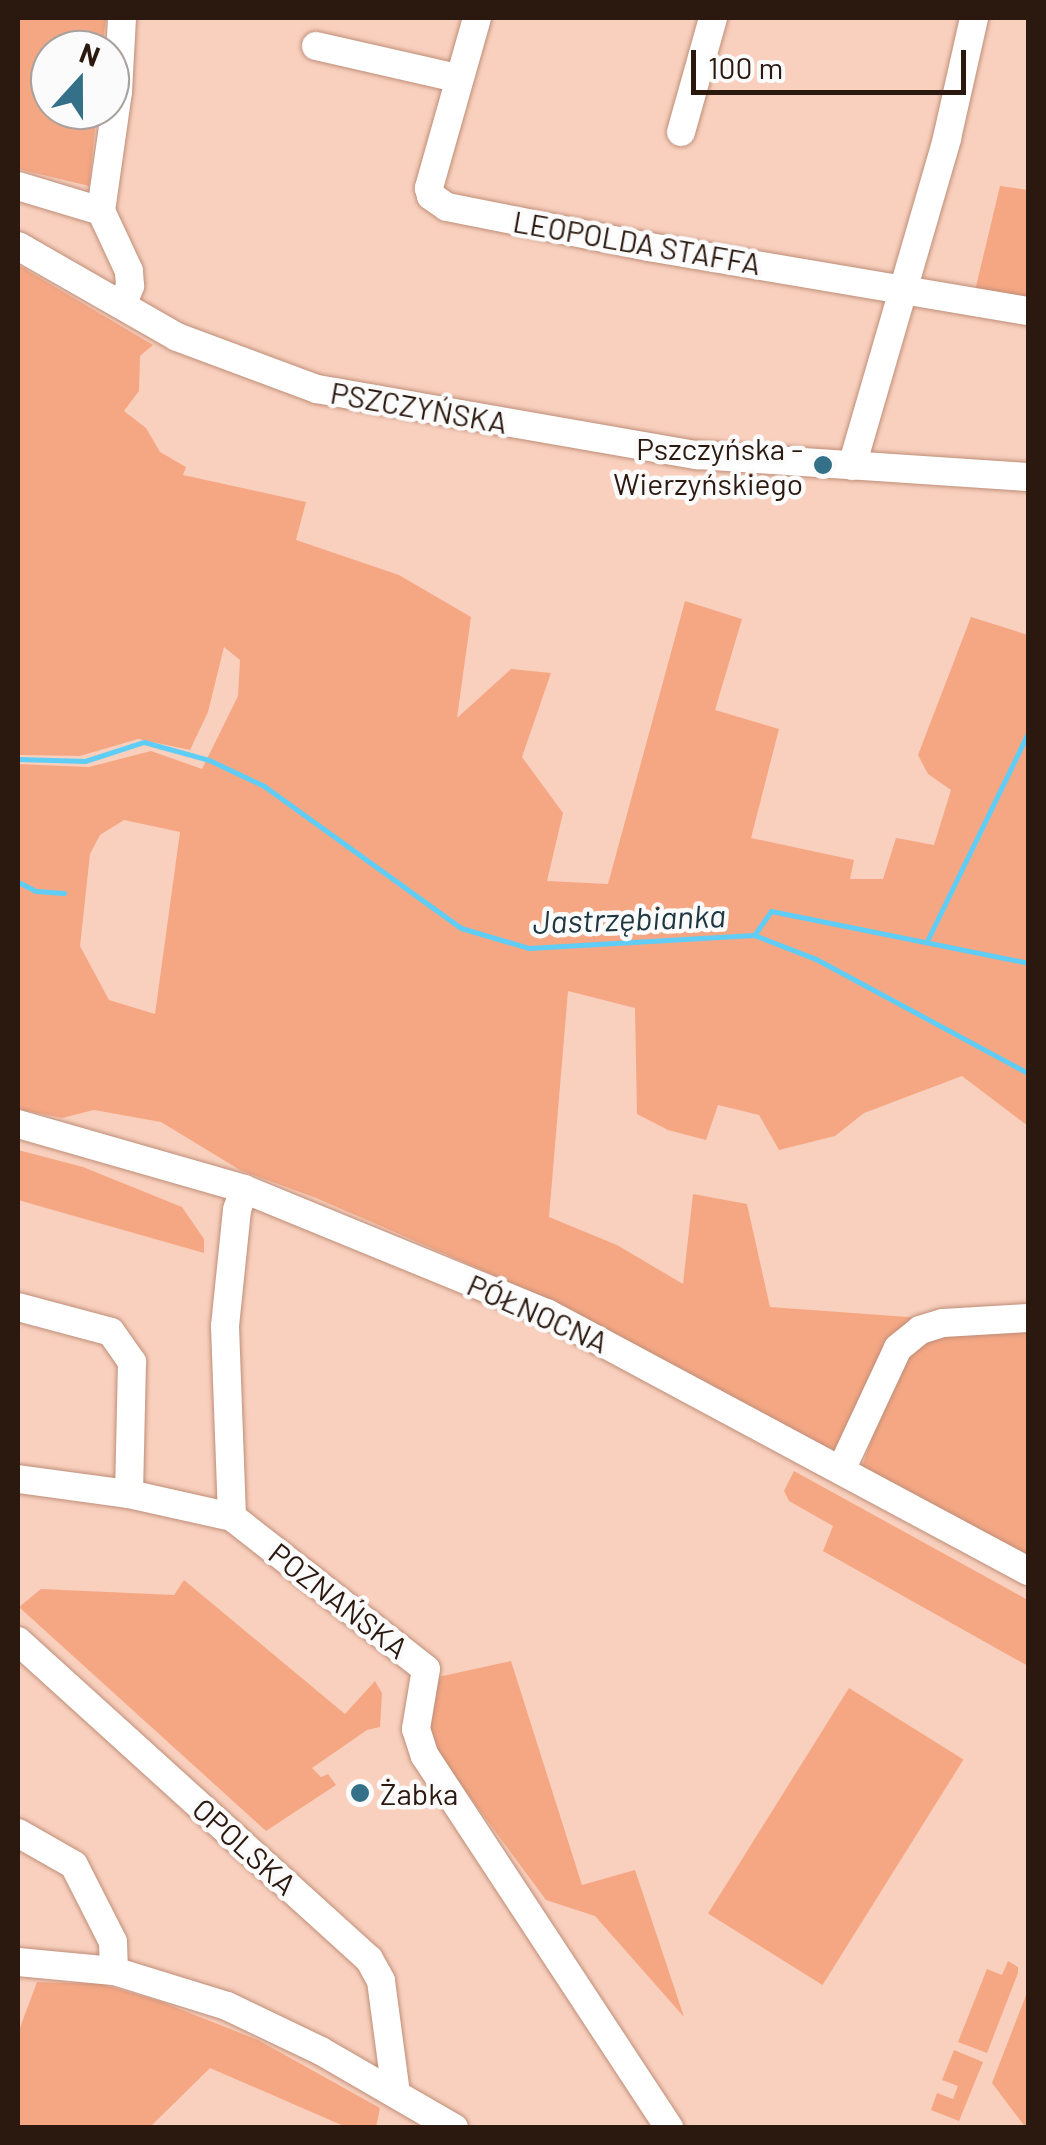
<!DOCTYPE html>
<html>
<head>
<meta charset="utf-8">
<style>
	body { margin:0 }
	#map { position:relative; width:1046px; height:2145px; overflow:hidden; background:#f9d0be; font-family:Barlow,sans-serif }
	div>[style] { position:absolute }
	.green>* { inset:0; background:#f5a784; transform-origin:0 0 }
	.stream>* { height:5px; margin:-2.5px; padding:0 2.5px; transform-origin:2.5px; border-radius:2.5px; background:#5fcdf5 }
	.roads { filter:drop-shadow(0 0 2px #be8e78) drop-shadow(0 0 2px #be8e78) }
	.minor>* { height:28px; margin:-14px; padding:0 14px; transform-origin:14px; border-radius:14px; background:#fff }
	.dots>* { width:28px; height:28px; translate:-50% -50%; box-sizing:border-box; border:5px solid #fbfbfb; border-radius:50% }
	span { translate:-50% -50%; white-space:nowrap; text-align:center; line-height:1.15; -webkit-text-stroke:9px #fbfbfb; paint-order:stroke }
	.street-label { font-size:30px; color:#2b1910 }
	.poi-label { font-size:30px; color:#2b1910 }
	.right { translate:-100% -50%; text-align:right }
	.left { translate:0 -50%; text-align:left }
	.water-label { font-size:32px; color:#203842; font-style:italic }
	.frame { position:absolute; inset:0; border:20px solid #2b1910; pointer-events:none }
	.north { position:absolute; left:30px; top:30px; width:100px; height:100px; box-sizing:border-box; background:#fbfbfb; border:2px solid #a8a19d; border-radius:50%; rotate:21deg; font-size:28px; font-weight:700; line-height:40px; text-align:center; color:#2b1910 }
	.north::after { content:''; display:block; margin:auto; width:35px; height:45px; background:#347188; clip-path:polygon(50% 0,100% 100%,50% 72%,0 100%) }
	.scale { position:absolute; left:691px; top:50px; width:275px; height:45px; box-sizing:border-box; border:5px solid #2b1910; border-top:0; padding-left:12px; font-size:30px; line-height:35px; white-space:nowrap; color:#2b1910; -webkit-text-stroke:8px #fbfbfb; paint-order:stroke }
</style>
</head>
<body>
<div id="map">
	<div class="green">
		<i style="clip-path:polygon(18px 18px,106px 18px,102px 50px,50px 50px,50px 110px,97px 110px,89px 186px,18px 169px)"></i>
		<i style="clip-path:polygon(1000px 186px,1028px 190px,1028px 305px,974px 295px)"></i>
		<i style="clip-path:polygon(evenodd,18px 265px,153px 345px,140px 356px,139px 391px,124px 411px,146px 428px,160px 452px,186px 467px,183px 475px,306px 502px,296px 540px,399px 575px,471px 617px,457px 718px,511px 669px,551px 673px,522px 757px,563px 813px,547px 881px,608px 884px,685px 601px,742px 619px,715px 710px,779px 729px,751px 838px,854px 860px,850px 879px,883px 879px,896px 838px,934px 845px,951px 790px,928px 774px,918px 755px,971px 617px,1028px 635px,1028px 1126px,962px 1076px,864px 1113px,835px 1136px,779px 1150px,759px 1115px,718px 1105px,706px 1140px,668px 1130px,637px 1114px,635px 1008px,568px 991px,549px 1217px,617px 1245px,683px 1284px,693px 1194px,747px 1204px,770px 1307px,922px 1318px,836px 1454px,528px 1290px,316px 1198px,240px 1170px,161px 1122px,94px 1110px,62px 1118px,18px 1109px,18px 764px,89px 767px,151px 751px,202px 769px,238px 696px,240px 660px,224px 647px,208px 712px,190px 750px,138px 739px,80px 756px,18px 755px,18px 265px,124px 820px,180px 832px,155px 1014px,109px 1000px,80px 946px,90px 854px,100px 835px,124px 820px)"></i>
		<i style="clip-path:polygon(18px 1150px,83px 1167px,182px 1207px,204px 1239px,204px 1253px,18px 1200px)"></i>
		<i style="clip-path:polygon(1028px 1324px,1028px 1556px,862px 1467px,903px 1349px,931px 1332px)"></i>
		<i style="clip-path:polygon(794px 1471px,1028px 1600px,1028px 1666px,823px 1551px,833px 1526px,789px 1501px,784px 1491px)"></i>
		<i style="clip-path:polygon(184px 1580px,345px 1714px,375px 1681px,382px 1693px,380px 1727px,367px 1730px,312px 1768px,321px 1777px,328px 1774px,336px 1785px,266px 1831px,19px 1607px,41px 1589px,174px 1595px)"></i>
		<i style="clip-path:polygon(511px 1661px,582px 1885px,635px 1870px,684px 2017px,595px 1916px,546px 1900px,438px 1754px,426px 1714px,438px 1677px)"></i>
		<i style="left:849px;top:1688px;width:135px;height:266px;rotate:32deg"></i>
		<i style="clip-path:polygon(1008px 1961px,1018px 1967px,1018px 1973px,987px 2053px,958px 2042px,987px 1969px,1002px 1975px)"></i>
		<i style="clip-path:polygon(37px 1982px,101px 1984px,162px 2002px,258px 2040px,380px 2108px,376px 2127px,346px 2127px,210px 2068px,150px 2127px,18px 2127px,18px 2033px)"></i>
		<i style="clip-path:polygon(1028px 1990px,1028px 2127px,1026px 2128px,992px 2083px)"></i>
		<i style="clip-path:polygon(954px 2050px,983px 2062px,959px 2121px,931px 2110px,937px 2093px,953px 2099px,958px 2086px,942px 2080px)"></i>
	</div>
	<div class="stream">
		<i style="left:18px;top:759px;width:67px;rotate:1.7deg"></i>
		<i style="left:85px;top:761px;width:62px;rotate:-17.9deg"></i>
		<i style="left:144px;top:742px;width:67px;rotate:15.5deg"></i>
		<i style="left:209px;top:760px;width:61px;rotate:25.3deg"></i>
		<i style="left:264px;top:786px;width:243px;rotate:35.8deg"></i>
		<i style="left:461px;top:928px;width:71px;rotate:16.4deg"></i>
		<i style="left:529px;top:948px;width:225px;rotate:-3.3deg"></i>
		<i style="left:754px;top:935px;width:66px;rotate:21.2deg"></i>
		<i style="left:816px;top:959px;width:241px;rotate:28.3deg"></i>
		<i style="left:18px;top:882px;width:20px;rotate:27deg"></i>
		<i style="left:36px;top:891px;width:28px;rotate:4deg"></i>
		<i style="left:755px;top:934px;width:28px;rotate:-55deg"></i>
		<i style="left:771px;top:911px;width:262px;rotate:11.4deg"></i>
		<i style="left:927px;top:941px;width:231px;rotate:-64.1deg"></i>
	</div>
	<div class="roads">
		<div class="minor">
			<i style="left:477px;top:18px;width:177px;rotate:105.8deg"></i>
			<i style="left:429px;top:188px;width:8px;rotate:76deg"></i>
			<i style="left:431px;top:196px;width:19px;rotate:35deg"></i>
			<i style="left:447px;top:207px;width:206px;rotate:11.2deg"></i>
			<i style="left:649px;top:247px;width:384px;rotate:9.6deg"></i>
			<i style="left:316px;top:46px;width:145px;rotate:12.8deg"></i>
			<i style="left:681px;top:132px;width:118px;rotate:-74.3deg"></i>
			<i style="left:18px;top:186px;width:87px;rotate:16.8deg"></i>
			<i style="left:18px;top:246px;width:183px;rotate:29.8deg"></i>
			<i style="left:177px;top:337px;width:149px;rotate:20.4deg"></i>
			<i style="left:317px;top:389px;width:386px;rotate:9.9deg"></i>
			<i style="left:697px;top:455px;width:332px;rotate:3.8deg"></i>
			<i style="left:122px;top:305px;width:21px;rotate:-67deg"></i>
			<i style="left:130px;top:286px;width:15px;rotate:-94deg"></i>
			<i style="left:129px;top:271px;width:66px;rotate:-115deg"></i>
			<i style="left:101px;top:211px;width:120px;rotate:-81.9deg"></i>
			<i style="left:118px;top:92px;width:74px;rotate:-86.9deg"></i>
			<i style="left:852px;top:466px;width:341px;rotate:-73.8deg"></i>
			<i style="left:947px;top:138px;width:123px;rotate:-77.3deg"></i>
			<i style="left:18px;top:1124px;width:235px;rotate:16deg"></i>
			<i style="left:244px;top:1189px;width:327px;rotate:22.3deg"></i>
			<i style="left:547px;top:1313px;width:546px;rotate:28.21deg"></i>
			<i style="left:18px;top:1307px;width:96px;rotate:15deg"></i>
			<i style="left:111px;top:1332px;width:37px;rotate:55deg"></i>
			<i style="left:132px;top:1362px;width:132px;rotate:91.3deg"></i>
			<i style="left:842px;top:1468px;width:132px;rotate:-65deg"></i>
			<i style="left:898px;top:1348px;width:28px;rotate:-39deg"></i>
			<i style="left:920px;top:1330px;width:24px;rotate:-17deg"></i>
			<i style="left:943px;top:1323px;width:85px;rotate:-3.4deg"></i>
			<i style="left:18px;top:1479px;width:112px;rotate:7.7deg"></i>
			<i style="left:129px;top:1494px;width:106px;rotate:12.6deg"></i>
			<i style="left:232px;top:1517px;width:246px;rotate:38.1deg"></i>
			<i style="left:426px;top:1669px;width:61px;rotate:99.5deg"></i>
			<i style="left:416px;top:1729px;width:28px;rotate:72deg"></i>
			<i style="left:425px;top:1756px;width:445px;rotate:56.7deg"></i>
			<i style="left:232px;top:1517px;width:191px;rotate:-92.1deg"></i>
			<i style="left:225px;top:1326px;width:117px;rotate:-84.1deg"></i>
			<i style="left:237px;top:1210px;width:22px;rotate:-72deg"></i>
			<i style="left:18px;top:1641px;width:474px;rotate:42.2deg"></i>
			<i style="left:369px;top:1959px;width:25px;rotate:61deg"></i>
			<i style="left:381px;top:1981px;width:114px;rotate:82.4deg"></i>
			<i style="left:18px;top:1833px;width:64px;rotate:29.7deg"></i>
			<i style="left:74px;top:1865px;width:86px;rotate:63.1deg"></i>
			<i style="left:113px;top:1942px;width:29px;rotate:88deg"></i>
			<i style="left:18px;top:1962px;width:96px;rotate:5.4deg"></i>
			<i style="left:114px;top:1971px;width:118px;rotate:17.2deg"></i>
			<i style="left:227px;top:2006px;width:104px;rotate:25.6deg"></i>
			<i style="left:321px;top:2051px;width:154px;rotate:30.1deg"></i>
		</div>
	</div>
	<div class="dots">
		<i style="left:823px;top:465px;background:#347188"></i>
		<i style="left:360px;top:1793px;background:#347188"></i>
	</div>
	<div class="street-label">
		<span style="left:637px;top:242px;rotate:10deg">LEOPOLDA STAFFA</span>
		<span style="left:419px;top:407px;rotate:10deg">PSZCZYŃSKA</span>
		<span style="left:538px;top:1313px;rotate:24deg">PÓŁNOCNA</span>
		<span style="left:339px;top:1600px;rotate:38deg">POZNAŃSKA</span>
		<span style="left:245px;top:1846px;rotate:42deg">OPOLSKA</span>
	</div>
	<div class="poi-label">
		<span class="right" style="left:803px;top:465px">Pszczyńska -<br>Wierzyńskiego</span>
		<span class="left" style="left:380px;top:1793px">Żabka</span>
	</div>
	<div class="water-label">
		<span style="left:629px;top:918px;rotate:-2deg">Jastrzębianka</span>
	</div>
	<div class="frame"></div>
	<div class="north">N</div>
	<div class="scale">100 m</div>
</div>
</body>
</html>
